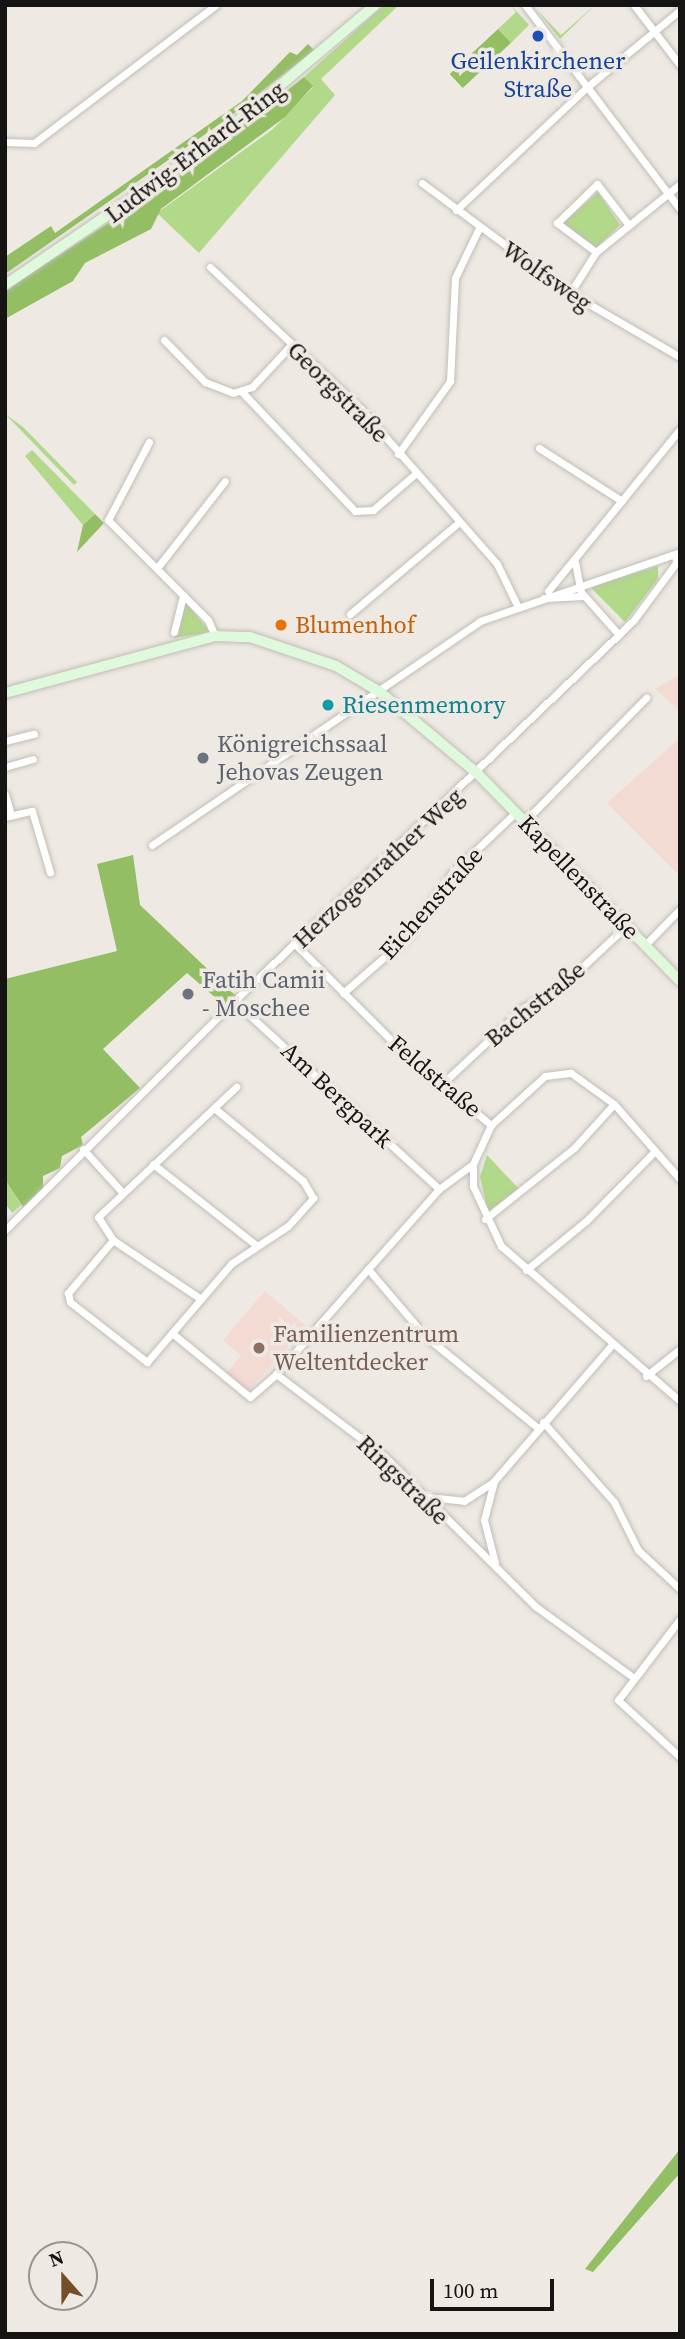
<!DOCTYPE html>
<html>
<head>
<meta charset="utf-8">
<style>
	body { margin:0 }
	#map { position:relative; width:685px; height:2339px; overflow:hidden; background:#eee9e3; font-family:"Source Serif 4",serif }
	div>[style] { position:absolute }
	.education>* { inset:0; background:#f3dad2 }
	.green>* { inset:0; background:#b1d989 }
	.forest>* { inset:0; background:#93be64; transform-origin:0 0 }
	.roads { filter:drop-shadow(0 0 2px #c1bdb7) drop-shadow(0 0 2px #c1bdb7) }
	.street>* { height:7px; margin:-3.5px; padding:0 3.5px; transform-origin:3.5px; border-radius:3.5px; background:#fff }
	.secondary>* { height:10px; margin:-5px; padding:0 5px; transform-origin:5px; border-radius:5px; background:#def9db }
	.dots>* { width:19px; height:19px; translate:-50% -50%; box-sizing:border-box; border:4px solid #eee9e3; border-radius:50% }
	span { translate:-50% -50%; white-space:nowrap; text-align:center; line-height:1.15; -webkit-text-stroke:7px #eee9e3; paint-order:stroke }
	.transit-label { font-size:24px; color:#164399 }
	.street-label { font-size:24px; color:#161412 }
	.food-label { font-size:24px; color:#c56008 }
	.left { translate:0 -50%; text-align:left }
	.culture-label { font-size:24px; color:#0d838f }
	.worship-label { font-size:24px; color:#5b616d }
	.education-label { font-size:24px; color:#785e54 }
	.frame { position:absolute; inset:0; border:7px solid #161412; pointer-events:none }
	.north { position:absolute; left:28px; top:2241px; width:70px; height:70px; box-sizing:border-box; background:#eee9e3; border:2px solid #98948f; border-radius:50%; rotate:339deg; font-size:19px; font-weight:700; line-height:28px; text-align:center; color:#161412 }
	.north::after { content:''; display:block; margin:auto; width:24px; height:32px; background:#734f29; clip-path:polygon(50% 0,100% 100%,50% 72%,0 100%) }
	.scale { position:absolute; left:430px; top:2279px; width:124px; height:32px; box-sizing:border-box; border:4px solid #161412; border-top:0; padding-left:9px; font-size:21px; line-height:24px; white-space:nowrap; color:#161412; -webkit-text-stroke:5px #eee9e3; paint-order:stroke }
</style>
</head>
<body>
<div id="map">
	<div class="education">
		<i style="clip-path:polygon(680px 675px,680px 711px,655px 689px)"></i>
		<i style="clip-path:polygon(680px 738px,680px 876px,607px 803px)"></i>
		<i style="clip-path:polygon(265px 1291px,306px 1326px,247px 1393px,226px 1374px,241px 1356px,223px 1340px)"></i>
	</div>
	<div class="green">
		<i style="clip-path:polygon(384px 5px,399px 5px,321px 79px,335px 95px,199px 253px,157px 213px,273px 129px,313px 87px,304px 77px)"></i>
		<i style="clip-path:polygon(511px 5px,529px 25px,511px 43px,498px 29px,516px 12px)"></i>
		<i style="clip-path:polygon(595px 5px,560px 39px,537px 10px,561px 35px)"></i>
		<i style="clip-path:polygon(598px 192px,620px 225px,596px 248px,563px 223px)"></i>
		<i style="clip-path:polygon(5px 414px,23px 427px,77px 482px,74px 485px)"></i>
		<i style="clip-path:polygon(32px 450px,95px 514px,83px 525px,25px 456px)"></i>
		<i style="clip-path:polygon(658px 566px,658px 579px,625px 622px,590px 587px)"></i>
		<i style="clip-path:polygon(183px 599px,210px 632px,174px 638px)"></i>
		<i style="clip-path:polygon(487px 1155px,519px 1189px,488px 1211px,480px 1177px)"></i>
		<i style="clip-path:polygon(6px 1179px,21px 1205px,12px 1213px,5px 1203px)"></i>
	</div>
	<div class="forest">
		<i style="left:498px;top:29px;width:19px;height:66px;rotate:47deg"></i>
		<i style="clip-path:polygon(308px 44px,314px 50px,227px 119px,5px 274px,5px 257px,51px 226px,55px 233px,242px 101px,290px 52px,297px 55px)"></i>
		<i style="clip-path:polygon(304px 77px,313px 86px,285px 117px,161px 209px,151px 229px,85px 263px,73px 281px,5px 319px,5px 291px,175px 179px)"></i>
		<i style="clip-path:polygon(95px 514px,104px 523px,77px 552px,83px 525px)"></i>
		<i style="clip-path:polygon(133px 855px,140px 905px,236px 996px,225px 1006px,187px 973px,103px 1049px,140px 1088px,81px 1137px,83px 1145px,62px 1156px,60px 1168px,43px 1176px,43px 1188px,23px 1207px,5px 1179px,5px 979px,117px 951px,97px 864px)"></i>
		<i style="clip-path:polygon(680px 2149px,680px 2173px,593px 2272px,585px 2269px)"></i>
	</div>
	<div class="roads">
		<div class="street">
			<i style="left:525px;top:5px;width:256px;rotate:52.8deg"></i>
			<i style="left:634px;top:5px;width:76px;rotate:52.5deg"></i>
			<i style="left:5px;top:142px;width:29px;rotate:2deg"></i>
			<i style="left:34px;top:143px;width:228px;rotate:-37.2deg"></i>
			<i style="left:422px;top:183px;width:184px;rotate:36.6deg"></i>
			<i style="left:570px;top:293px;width:127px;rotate:30.2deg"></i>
			<i style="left:456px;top:210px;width:180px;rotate:-43.2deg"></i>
			<i style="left:587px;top:87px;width:121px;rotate:-39.6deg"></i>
			<i style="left:596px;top:252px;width:49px;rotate:-143.4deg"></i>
			<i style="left:557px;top:223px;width:56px;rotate:-44.3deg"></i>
			<i style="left:597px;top:184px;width:51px;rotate:52.2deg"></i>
			<i style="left:210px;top:267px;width:207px;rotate:43.2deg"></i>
			<i style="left:361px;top:409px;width:206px;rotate:48.7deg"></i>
			<i style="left:497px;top:564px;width:46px;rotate:64deg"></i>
			<i style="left:570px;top:293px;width:49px;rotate:-57.6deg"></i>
			<i style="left:596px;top:252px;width:108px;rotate:-39deg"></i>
			<i style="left:164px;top:340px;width:59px;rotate:45.7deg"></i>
			<i style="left:205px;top:382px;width:30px;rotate:21deg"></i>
			<i style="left:233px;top:393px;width:20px;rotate:-18deg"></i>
			<i style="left:252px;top:387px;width:57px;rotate:-47.1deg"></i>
			<i style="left:242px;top:392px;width:164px;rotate:46.5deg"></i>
			<i style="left:355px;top:511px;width:18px;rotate:-3deg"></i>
			<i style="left:373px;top:510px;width:54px;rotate:-40.5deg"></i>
			<i style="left:149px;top:442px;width:88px;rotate:117.7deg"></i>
			<i style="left:108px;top:520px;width:141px;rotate:45deg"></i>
			<i style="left:208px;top:620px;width:17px;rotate:66deg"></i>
			<i style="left:539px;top:448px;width:98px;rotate:32.6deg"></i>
			<i style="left:398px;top:454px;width:90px;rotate:-54.5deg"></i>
			<i style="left:450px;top:381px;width:103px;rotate:-87.2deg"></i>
			<i style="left:455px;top:278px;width:55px;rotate:-64.4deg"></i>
			<i style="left:575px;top:562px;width:31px;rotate:79deg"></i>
			<i style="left:581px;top:592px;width:57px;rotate:48.5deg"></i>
			<i style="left:157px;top:568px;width:110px;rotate:-52deg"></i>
			<i style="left:548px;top:591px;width:209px;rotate:-50.8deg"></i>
			<i style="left:544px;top:598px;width:39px;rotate:-3deg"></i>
			<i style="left:350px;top:614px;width:141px;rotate:-40.1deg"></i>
			<i style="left:174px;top:632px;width:38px;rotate:-76deg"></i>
			<i style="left:5px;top:741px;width:30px;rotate:-14deg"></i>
			<i style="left:5px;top:767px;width:29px;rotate:-16deg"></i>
			<i style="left:5px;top:794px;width:22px;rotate:74deg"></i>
			<i style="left:5px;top:817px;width:28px;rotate:-13deg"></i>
			<i style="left:32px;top:811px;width:64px;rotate:73.6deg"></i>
			<i style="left:525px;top:821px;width:173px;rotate:-45.5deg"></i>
			<i style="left:152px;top:845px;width:397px;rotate:-34.3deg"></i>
			<i style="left:480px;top:621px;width:212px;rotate:-19deg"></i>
			<i style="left:296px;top:945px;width:140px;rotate:45deg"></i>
			<i style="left:395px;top:1044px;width:126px;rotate:40.2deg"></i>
			<i style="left:645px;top:945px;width:50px;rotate:-45.8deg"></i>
			<i style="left:343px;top:993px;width:84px;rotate:-41.1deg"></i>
			<i style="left:406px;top:938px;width:80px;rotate:-54.7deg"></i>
			<i style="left:452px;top:873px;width:88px;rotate:-43.6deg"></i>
			<i style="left:234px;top:1001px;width:278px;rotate:42.5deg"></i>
			<i style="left:444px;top:1082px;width:108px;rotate:-43.1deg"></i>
			<i style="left:523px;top:1008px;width:45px;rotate:-29.4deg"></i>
			<i style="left:562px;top:986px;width:89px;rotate:-43.2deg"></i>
			<i style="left:491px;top:1125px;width:43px;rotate:114.8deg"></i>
			<i style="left:473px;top:1164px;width:22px;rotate:90deg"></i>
			<i style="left:473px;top:1186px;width:66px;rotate:65deg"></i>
			<i style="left:501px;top:1246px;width:237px;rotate:40.9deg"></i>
			<i style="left:491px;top:1125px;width:73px;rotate:-42.2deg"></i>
			<i style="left:545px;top:1076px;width:26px;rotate:-7deg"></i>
			<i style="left:571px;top:1073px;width:53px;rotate:35.8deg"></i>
			<i style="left:614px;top:1104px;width:100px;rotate:48.7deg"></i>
			<i style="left:83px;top:1149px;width:58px;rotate:47.8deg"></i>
			<i style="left:153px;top:1164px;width:131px;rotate:38.2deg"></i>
			<i style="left:485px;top:1219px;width:114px;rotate:-38.6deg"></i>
			<i style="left:574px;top:1148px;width:59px;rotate:-47.7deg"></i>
			<i style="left:5px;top:1230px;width:324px;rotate:-45deg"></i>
			<i style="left:234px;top:1001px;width:551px;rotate:-43.6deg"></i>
			<i style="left:633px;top:621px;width:72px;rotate:-53.4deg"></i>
			<i style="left:676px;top:563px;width:9px;rotate:-96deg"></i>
			<i style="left:113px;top:1240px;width:70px;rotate:130.3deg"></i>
			<i style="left:68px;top:1293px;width:9px;rotate:77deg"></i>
			<i style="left:70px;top:1302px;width:98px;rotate:37.9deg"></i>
			<i style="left:147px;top:1362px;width:130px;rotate:-49.4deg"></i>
			<i style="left:232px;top:1263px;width:67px;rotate:-33.5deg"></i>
			<i style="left:288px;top:1226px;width:38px;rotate:-48deg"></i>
			<i style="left:313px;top:1198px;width:20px;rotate:-120deg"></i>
			<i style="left:303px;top:1181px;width:115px;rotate:-140.6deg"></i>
			<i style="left:368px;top:1269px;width:107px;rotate:-48.4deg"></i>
			<i style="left:439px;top:1189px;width:42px;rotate:-36.3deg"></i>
			<i style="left:526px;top:1270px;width:77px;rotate:-39.2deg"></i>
			<i style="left:586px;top:1221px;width:98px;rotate:-45.4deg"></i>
			<i style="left:201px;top:1299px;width:106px;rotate:-146.2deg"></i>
			<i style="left:113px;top:1240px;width:27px;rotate:-123deg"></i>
			<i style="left:98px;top:1217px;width:190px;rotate:-43.3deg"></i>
			<i style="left:172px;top:1333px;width:101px;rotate:39.4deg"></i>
			<i style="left:250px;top:1397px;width:35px;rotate:-41deg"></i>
			<i style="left:646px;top:1376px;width:43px;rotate:-38.5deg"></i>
			<i style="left:543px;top:1422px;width:107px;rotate:48.4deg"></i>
			<i style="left:614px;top:1502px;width:54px;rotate:63.4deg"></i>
			<i style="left:638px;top:1550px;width:57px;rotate:42.9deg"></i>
			<i style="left:538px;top:1428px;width:146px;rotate:-140.8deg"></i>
			<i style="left:425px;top:1336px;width:88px;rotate:-130.4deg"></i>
			<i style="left:368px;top:1269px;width:140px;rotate:131.2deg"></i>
			<i style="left:276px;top:1374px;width:136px;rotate:37.2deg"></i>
			<i style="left:384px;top:1456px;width:213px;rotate:44.8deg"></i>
			<i style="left:535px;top:1606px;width:122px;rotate:36deg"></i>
			<i style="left:428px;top:1497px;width:36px;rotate:6deg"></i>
			<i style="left:464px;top:1501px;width:35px;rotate:-33deg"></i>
			<i style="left:495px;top:1563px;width:44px;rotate:-104.3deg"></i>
			<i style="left:484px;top:1520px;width:40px;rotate:-75.6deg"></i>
			<i style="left:494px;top:1481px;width:180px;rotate:-49.1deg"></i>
			<i style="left:680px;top:1619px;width:102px;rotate:127.4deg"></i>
			<i style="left:618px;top:1700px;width:84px;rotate:42.6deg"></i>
		</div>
		<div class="secondary">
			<i style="left:5px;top:285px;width:243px;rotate:-34.3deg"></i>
			<i style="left:206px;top:148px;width:221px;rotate:-40.2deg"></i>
			<i style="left:5px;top:693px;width:218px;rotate:-15.2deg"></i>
			<i style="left:215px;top:636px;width:35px;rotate:2deg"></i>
			<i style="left:250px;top:637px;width:91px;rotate:18.6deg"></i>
			<i style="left:336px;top:666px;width:51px;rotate:30.6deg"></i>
			<i style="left:380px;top:692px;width:128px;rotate:39.9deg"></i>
			<i style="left:478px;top:774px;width:289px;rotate:45.7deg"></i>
		</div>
	</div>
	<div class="dots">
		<i style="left:538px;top:36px;background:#1a4fb4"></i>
		<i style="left:281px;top:625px;background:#e8710a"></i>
		<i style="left:328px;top:705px;background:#0f9aa8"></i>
		<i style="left:203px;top:758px;background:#6b7280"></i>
		<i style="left:188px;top:994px;background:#6b7280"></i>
		<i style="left:259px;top:1348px;background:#8d6e63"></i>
	</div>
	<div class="transit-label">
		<span style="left:538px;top:75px">Geilenkirchener<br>Straße</span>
	</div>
	<div class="street-label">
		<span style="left:195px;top:152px;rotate:-37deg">Ludwig-Erhard-Ring</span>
		<span style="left:547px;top:276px;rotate:35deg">Wolfsweg</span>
		<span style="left:338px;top:392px;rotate:45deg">Georgstraße</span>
		<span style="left:378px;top:868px;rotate:-43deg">Herzogenrather Weg</span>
		<span style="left:579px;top:877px;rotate:46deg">Kapellenstraße</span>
		<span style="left:431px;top:903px;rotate:-48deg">Eichenstraße</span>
		<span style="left:535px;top:1004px;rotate:-39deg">Bachstraße</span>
		<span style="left:435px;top:1076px;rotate:40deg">Feldstraße</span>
		<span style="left:337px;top:1095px;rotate:43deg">Am Bergpark</span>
		<span style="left:403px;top:1480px;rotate:44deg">Ringstraße</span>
	</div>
	<div class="food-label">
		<span class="left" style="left:295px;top:625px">Blumenhof</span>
	</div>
	<div class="culture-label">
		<span class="left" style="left:342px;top:705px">Riesenmemory</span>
	</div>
	<div class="worship-label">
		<span class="left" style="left:217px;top:758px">Königreichssaal<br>Jehovas Zeugen</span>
		<span class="left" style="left:202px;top:994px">Fatih Camii<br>- Moschee</span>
	</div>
	<div class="education-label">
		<span class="left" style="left:273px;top:1348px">Familienzentrum<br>Weltentdecker</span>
	</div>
	<div class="frame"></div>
	<div class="north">N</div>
	<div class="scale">100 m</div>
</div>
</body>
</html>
